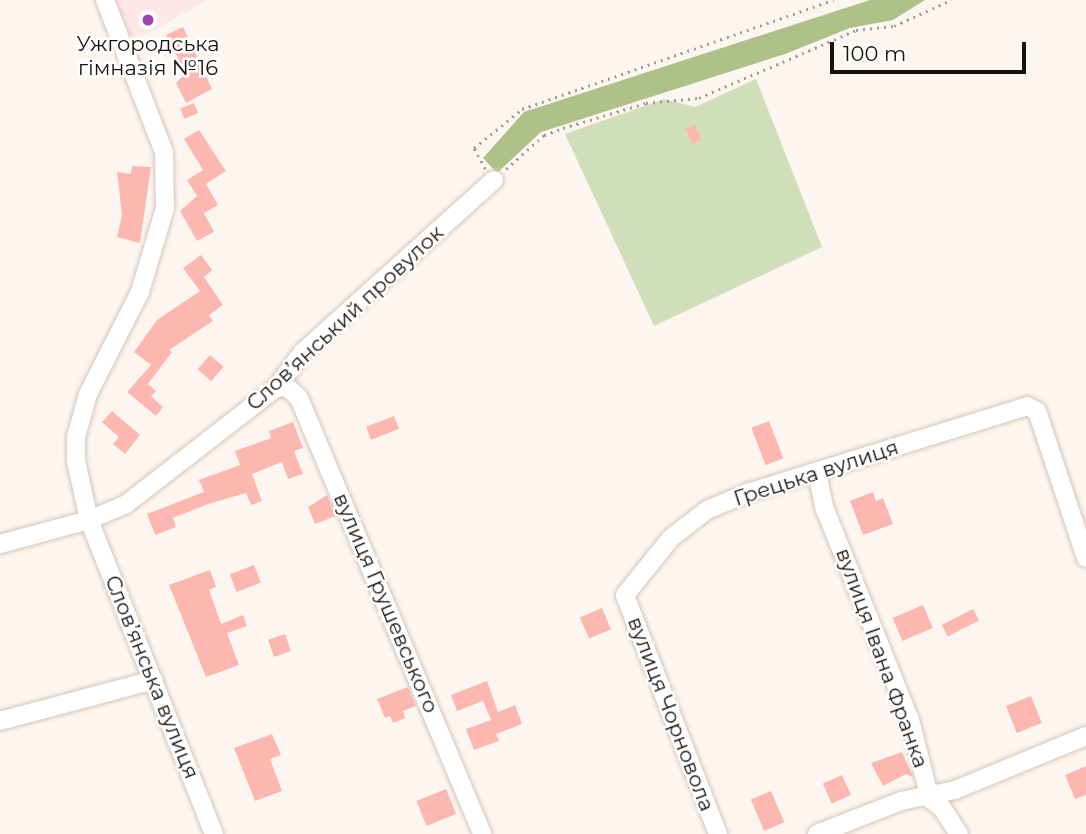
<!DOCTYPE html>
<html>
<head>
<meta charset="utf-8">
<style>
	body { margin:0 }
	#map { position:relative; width:1086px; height:834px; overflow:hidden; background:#fdf6f0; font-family:Montserrat,sans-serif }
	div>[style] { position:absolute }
	.education>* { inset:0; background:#fde7e8 }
	.green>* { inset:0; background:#d0deb9 }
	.forest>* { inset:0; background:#adc188 }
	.building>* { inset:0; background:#fcb7b1; transform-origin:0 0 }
	.path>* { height:2.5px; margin-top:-1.25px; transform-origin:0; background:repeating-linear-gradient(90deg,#a29c96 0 2px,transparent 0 7px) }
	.roads { filter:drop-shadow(0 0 2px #d6c5b7) drop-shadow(0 0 2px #d6c5b7) }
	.minor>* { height:18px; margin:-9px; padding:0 9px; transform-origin:9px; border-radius:9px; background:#fff }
	.dots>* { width:19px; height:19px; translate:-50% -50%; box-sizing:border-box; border:4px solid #fff; border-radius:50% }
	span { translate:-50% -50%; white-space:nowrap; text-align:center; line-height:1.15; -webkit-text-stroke:5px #fff; paint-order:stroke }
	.poi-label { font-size:21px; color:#18130e }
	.street-label { font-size:21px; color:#18130e }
	.scale { position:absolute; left:830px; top:42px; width:196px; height:32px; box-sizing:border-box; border:4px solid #18130e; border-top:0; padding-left:9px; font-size:21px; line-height:24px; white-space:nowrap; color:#18130e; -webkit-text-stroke:5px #fff; paint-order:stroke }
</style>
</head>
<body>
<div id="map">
	<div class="education">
		<i style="clip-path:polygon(115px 0,208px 0,134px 41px)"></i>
	</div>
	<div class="green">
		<i style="clip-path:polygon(756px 79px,822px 247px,654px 326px,565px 134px,664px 99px,695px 107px)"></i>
	</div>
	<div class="forest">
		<i style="clip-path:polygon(870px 0,925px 0,893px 20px,850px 28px,785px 54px,541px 132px,497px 173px,483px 158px,524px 112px)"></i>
	</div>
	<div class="building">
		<i style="clip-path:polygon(183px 27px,212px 89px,186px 103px,176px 83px,186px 73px,166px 35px)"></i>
		<i style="left:194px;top:103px;width:11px;height:15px;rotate:68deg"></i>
		<i style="left:695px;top:125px;width:16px;height:10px;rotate:68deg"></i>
		<i style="clip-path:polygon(199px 130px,226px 171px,206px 184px,218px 205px,204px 213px,214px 232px,197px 241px,180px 211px,197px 196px,187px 180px,203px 170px,184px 139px)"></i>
		<i style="clip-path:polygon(132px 166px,151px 167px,140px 243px,117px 237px,122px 215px,117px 172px,131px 174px)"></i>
		<i style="clip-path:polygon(201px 255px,212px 270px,204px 277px,223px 305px,209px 315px,213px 321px,169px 350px,172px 352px,148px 384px,156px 391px,151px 396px,163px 407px,156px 416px,127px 392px,151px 365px,134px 352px,157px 320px,200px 291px,183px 268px)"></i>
		<i style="left:210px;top:355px;width:18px;height:19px;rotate:41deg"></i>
		<i style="clip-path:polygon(112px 411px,140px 435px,125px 454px,113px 444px,119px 437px,102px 422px)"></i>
		<i style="left:394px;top:416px;width:14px;height:30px;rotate:69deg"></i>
		<i style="left:769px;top:421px;width:40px;height:19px;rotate:69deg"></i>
		<i style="clip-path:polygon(293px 422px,303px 448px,294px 451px,303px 474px,288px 479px,282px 462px,252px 474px,262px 501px,251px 505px,246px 493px,208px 504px,173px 518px,176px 527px,155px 535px,147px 514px,204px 492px,199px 480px,240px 465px,235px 451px,271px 438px,269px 431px)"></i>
		<i style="clip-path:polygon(873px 492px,876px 501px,883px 498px,893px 524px,863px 535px,850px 501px)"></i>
		<i style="clip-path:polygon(327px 495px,336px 516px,315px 524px,308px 507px)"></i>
		<i style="left:254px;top:565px;width:19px;height:26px;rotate:69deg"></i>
		<i style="clip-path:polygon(210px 570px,216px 587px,209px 590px,221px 624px,243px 615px,247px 626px,227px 633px,239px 665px,206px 677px,169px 585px)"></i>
		<i style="left:923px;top:605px;width:25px;height:33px;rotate:67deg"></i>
		<i style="left:602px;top:608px;width:23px;height:24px;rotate:67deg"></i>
		<i style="left:973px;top:609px;width:13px;height:35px;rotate:63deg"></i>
		<i style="left:285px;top:634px;width:18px;height:18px;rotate:71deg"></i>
		<i style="clip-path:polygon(487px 681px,498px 712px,515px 705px,522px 724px,496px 734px,499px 741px,474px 750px,466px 729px,491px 720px,483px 701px,457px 711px,451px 695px)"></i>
		<i style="clip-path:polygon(408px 687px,416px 706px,403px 711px,405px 718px,393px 723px,390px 716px,385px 718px,377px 699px)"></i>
		<i style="left:1031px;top:696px;width:29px;height:27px;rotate:68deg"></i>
		<i style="clip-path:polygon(272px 734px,281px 755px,270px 759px,282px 791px,255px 801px,234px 748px)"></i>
		<i style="clip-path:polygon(902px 752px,913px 777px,906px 774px,883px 786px,871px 763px)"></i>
		<i style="clip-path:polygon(1086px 766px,1086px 795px,1075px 799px,1065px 775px)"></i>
		<i style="left:842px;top:775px;width:22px;height:21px;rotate:66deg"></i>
		<i style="left:446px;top:789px;width:27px;height:32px;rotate:68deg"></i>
		<i style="left:771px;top:791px;width:34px;height:22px;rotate:67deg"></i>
	</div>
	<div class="path">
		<i style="left:485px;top:169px;width:24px;rotate:-118deg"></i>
		<i style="left:474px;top:148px;width:62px;rotate:-39.1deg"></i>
		<i style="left:522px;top:109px;width:330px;rotate:-19.3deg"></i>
		<i style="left:506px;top:169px;width:51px;rotate:-41.8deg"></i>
		<i style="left:544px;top:135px;width:20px;rotate:-20deg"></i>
		<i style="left:563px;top:128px;width:87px;rotate:-16.8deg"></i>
		<i style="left:646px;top:103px;width:53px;rotate:-5.4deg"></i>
		<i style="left:699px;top:98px;width:171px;rotate:-23.4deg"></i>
		<i style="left:856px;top:30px;width:38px;rotate:-6deg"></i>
		<i style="left:894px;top:26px;width:63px;rotate:-24.5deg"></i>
	</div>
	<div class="roads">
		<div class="minor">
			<i style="left:105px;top:0;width:163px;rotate:68.8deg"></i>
			<i style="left:164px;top:152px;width:56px;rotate:89deg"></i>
			<i style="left:165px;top:208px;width:88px;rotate:106.6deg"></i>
			<i style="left:140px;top:292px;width:114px;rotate:117deg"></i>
			<i style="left:88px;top:394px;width:45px;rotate:105.6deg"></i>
			<i style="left:76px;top:437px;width:24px;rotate:90deg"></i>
			<i style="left:76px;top:461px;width:60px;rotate:77.6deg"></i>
			<i style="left:89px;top:520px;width:338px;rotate:68.3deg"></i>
			<i style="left:276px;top:388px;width:11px;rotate:-5deg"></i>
			<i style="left:287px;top:387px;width:16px;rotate:43deg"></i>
			<i style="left:299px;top:398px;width:473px;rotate:67.2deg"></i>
			<i style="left:817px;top:473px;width:35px;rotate:78deg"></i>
			<i style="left:824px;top:507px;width:230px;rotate:68deg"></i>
			<i style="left:910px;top:720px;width:81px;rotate:75.8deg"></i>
			<i style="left:930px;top:799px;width:15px;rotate:37deg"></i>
			<i style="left:942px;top:808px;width:31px;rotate:57deg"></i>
			<i style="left:0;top:544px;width:92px;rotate:-15.1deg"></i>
			<i style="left:89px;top:520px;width:39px;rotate:-23deg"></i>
			<i style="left:125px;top:505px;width:191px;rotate:-37.8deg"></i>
			<i style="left:276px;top:388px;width:45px;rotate:-53.1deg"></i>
			<i style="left:303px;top:352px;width:257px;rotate:-42deg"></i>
			<i style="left:0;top:721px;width:159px;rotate:-14.9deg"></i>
			<i style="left:718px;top:834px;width:256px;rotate:-111.3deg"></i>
			<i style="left:625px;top:595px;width:73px;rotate:-51.1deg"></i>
			<i style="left:671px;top:538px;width:46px;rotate:-37.9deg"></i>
			<i style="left:707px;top:510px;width:47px;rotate:-22.7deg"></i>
			<i style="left:750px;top:492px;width:290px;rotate:-17.2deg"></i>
			<i style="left:1027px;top:406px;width:11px;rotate:27deg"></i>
			<i style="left:1037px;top:411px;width:155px;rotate:71.6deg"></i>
			<i style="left:817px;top:834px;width:90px;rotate:-21.4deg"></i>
			<i style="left:901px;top:801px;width:55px;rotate:-11.5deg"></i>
			<i style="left:955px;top:790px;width:142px;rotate:-22.4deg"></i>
		</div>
	</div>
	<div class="dots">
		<i style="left:148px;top:20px;background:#a143ad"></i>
	</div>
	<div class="poi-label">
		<span style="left:148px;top:56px">Ужгородська<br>гімназія №16</span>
	</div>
	<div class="street-label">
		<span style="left:345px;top:318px;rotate:-43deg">Словʼянський провулок</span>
		<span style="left:816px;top:473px;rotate:-18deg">Грецька вулиця</span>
		<span style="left:386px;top:603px;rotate:67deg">вулиця Грушевського</span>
		<span style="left:882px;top:658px;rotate:70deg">вулиця Івана Франка</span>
		<span style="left:152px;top:677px;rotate:68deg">Словʼянська вулиця</span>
		<span style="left:671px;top:714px;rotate:69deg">вулиця Чорновола</span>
	</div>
	<div class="scale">100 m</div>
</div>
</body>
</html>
